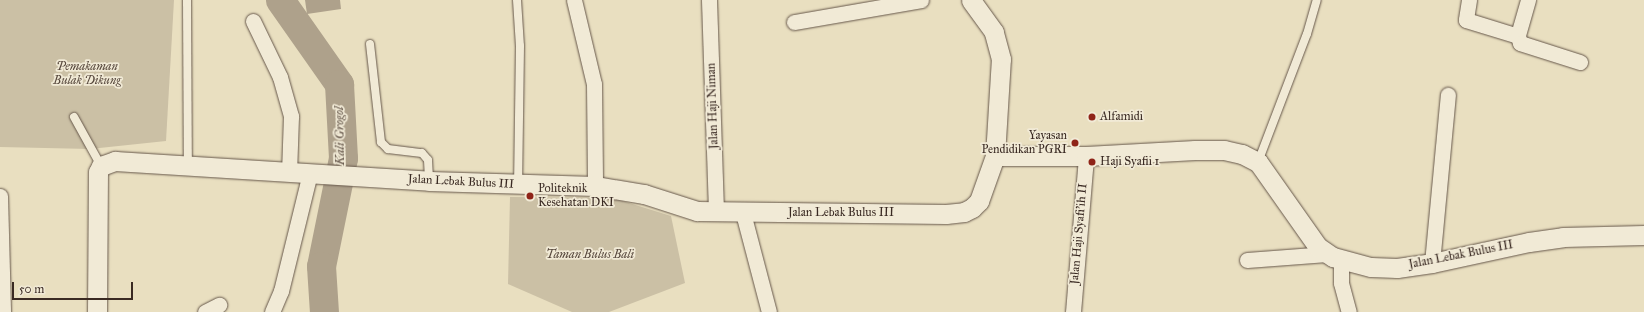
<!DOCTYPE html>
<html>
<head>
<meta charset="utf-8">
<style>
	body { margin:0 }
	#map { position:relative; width:1644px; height:312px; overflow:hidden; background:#e9dfc0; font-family:"IM FELL Great Primer",serif }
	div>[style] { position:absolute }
	.green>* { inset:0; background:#cbc0a5 }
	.water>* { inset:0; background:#aea18b }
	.river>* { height:29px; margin:-14.5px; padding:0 14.5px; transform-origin:14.5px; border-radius:14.5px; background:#aea18b }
	.roads { filter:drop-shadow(0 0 1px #66574a) drop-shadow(0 0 1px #66574a) }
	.service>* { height:8px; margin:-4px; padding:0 4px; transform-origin:4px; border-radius:4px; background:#f1ead6 }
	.minor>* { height:15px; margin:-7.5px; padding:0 7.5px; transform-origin:7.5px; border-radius:7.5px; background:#f1ead6 }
	.tertiary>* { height:19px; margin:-9.5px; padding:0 9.5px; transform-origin:9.5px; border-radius:9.5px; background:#f1ead6 }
	.dots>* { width:11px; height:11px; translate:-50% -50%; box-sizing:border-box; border:2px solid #f1ead6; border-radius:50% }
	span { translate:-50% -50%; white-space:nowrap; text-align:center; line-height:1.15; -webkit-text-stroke:3.5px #f1ead6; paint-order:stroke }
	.park-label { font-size:12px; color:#57483d; font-style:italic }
	.street-label { font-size:12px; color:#3a2a23 }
	.poi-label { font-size:12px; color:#3a2a23 }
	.left { translate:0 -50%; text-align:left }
	.right { translate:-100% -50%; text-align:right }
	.water-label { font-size:13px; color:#5d4e42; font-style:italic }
	.scale { position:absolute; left:12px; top:282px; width:121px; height:18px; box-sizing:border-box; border:2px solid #3a2a23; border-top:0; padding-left:5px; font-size:12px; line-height:14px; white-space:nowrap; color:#3a2a23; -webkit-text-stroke:3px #f1ead6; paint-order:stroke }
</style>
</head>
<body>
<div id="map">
	<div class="green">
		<i style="clip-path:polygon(0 0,174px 0,166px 141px,90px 149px,0 147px)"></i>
		<i style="clip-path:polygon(510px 197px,613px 198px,671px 216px,685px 283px,609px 312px,572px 312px,508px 284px)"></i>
	</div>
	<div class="water">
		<i style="clip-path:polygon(305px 0,340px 0,341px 9px,307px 14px)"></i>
	</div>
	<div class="river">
		<i style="left:280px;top:0;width:103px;rotate:54.9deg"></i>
		<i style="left:339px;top:84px;width:74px;rotate:86.9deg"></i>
		<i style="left:343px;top:158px;width:110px;rotate:101.5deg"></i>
		<i style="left:321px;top:266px;width:46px;rotate:86.3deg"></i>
	</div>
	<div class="roads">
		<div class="service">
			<i style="left:187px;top:0;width:165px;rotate:89.7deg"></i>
			<i style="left:517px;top:0;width:46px;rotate:86.3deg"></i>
			<i style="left:520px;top:46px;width:138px;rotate:90.8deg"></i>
			<i style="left:370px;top:44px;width:99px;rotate:83.6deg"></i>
			<i style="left:381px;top:142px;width:10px;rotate:45deg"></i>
			<i style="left:388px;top:149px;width:34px;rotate:7deg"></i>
			<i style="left:422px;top:153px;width:9px;rotate:49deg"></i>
			<i style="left:428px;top:160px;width:21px;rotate:87deg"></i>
			<i style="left:74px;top:117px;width:56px;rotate:61.1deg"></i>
			<i style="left:1258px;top:162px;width:137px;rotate:-69.1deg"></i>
			<i style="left:1307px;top:34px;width:35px;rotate:-74deg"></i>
		</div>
		<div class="minor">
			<i style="left:574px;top:0;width:86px;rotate:76.6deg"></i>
			<i style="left:594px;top:84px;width:102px;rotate:89.4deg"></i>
			<i style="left:709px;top:0;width:212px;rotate:88.1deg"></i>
			<i style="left:1469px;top:0;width:20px;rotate:99deg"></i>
			<i style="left:1466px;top:20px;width:54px;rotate:17.1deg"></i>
			<i style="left:1528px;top:0;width:37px;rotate:106deg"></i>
			<i style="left:1518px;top:36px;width:7px;rotate:74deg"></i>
			<i style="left:1520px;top:43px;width:63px;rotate:17.6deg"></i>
			<i style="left:253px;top:21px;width:62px;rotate:64.3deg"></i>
			<i style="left:280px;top:77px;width:41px;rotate:74.2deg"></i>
			<i style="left:291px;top:116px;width:56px;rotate:92deg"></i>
			<i style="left:794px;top:22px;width:129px;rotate:-9.8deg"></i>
			<i style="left:0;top:196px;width:116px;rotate:88.5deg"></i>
			<i style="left:743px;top:213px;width:102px;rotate:75.3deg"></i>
			<i style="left:1247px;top:260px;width:80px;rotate:-4.3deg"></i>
			<i style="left:1341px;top:260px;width:23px;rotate:90deg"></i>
			<i style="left:1341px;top:283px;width:30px;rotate:75deg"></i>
			<i style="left:1432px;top:263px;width:169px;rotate:-84.6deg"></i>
			<i style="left:205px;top:312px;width:16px;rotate:-27deg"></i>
			<i style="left:272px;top:312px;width:23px;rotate:-67deg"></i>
			<i style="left:281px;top:291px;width:122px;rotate:-76.2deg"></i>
			<i style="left:1073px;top:312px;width:157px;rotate:-85.2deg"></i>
		</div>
		<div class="tertiary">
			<i style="left:995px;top:156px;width:91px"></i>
			<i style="left:1086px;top:156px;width:109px;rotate:-3.2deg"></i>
			<i style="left:1195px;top:150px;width:29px"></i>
			<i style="left:1224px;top:150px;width:18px;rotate:13deg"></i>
			<i style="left:1242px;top:154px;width:18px;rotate:27deg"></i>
			<i style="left:1258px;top:162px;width:104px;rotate:54.8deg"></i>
			<i style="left:1318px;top:247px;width:18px;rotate:34deg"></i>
			<i style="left:1333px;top:257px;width:39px;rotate:15deg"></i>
			<i style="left:1371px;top:267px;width:26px;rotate:2deg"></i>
			<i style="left:1397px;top:268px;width:35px;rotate:-8deg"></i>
			<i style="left:1432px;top:263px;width:99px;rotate:-12.2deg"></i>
			<i style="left:1529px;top:242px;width:34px;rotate:-8deg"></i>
			<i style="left:1563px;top:237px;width:81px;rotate:-1.4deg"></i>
			<i style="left:97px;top:312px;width:140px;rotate:-89.6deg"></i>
			<i style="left:98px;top:172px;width:7px;rotate:-63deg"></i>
			<i style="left:101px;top:166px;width:15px;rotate:-20deg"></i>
			<i style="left:115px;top:161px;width:315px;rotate:3.6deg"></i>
			<i style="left:429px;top:181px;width:166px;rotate:1.7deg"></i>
			<i style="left:595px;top:186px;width:50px;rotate:9.3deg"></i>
			<i style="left:644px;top:194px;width:56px;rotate:17.8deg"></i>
			<i style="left:697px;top:211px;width:249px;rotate:0.7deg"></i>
			<i style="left:946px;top:214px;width:18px;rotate:-6deg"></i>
			<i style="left:964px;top:212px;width:9px;rotate:-27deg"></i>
			<i style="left:972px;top:208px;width:10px;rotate:-45deg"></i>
			<i style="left:979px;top:201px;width:48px;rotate:-70.4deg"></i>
			<i style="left:995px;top:156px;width:97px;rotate:-86.5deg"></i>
			<i style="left:1001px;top:59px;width:28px;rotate:-105deg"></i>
			<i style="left:994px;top:32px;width:39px;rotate:-126deg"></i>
		</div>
	</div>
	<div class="dots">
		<i style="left:1092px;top:117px;background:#8f2418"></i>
		<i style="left:1075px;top:143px;background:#8f2418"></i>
		<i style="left:1092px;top:162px;background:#8f2418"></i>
		<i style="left:530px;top:196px;background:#8f2418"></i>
	</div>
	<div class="park-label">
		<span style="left:87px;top:74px">Pemakaman<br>Bulak Dikung</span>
		<span style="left:590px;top:255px">Taman Bulus Bali</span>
	</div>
	<div class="street-label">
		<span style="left:713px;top:106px;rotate:-92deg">Jalan Haji Niman</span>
		<span style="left:461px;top:182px;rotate:3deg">Jalan Lebak Bulus III</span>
		<span style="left:841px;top:213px">Jalan Lebak Bulus III</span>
		<span style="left:1079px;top:234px;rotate:-85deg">Jalan Haji Syafi'ih II</span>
		<span style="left:1461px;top:255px;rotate:-11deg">Jalan Lebak Bulus III</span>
	</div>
	<div class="poi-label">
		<span class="left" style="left:1100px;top:117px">Alfamidi</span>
		<span class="right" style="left:1067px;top:143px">Yayasan<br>Pendidikan PGRI</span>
		<span class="left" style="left:1100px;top:162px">Haji Syafii 1</span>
		<span class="left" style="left:538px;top:196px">Politeknik<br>Kesehatan DKI</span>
	</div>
	<div class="water-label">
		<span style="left:340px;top:136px;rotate:-91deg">Kali Grogol</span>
	</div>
	<div class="scale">50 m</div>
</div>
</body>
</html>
